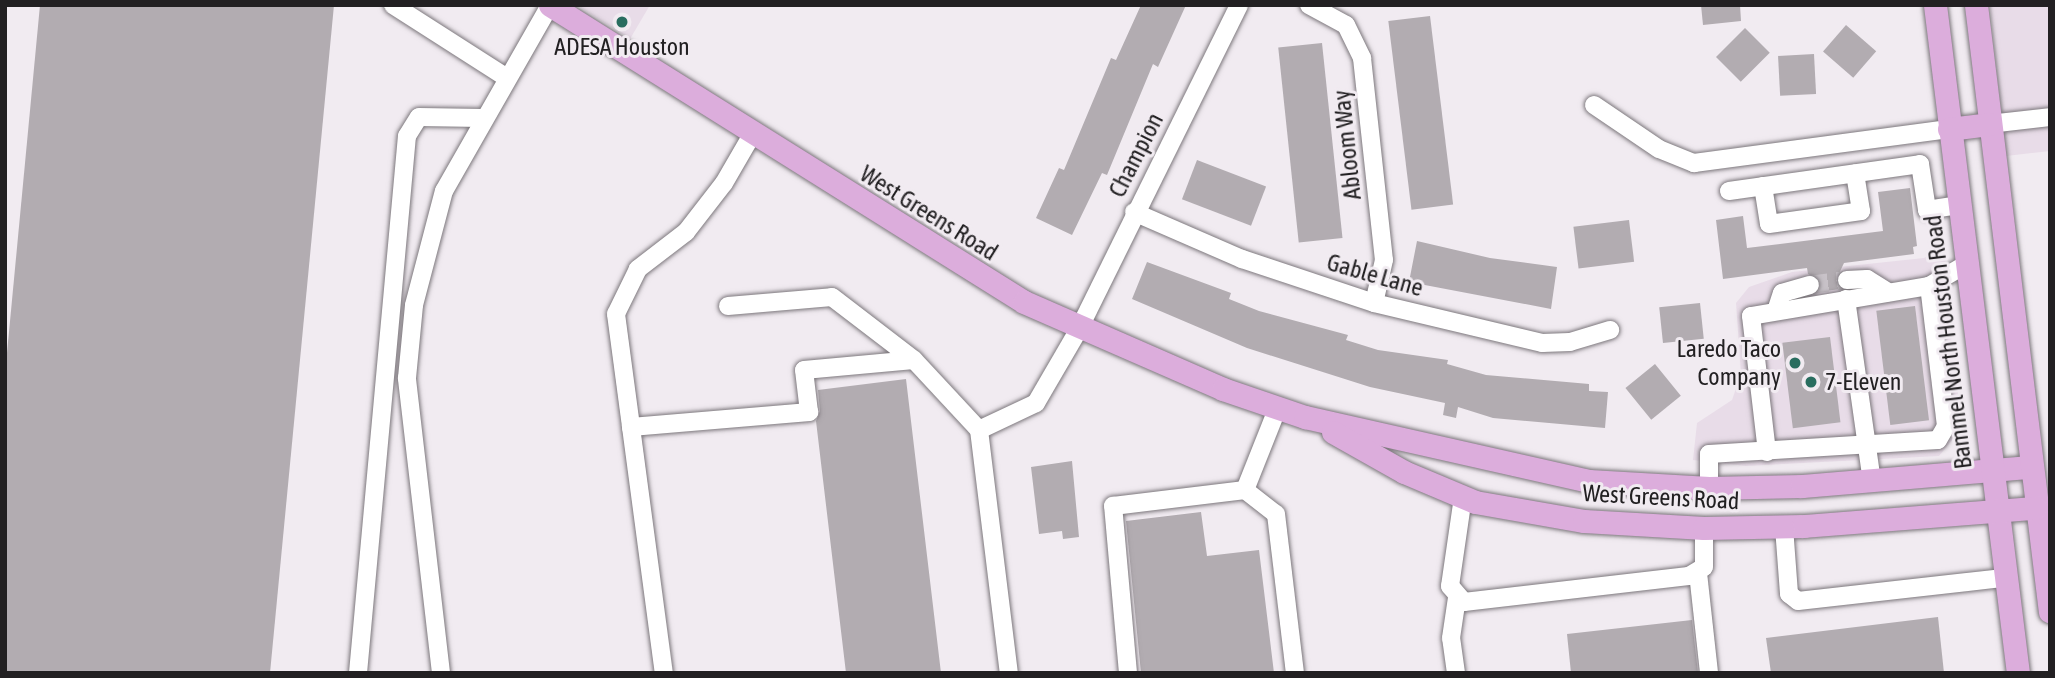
<!DOCTYPE html>
<html>
<head>
<meta charset="utf-8">
<style>
	body { margin:0 }
	#map { position:relative; width:2055px; height:678px; overflow:hidden; background:#f1ebf1; font-family:"Asap Condensed",sans-serif }
	div>[style] { position:absolute }
	.built>* { inset:0; background:#e8dce8 }
	.building>* { inset:0; background:#b2acb1; transform-origin:0 0 }
	.minor-tunnel>* { height:18px; margin-top:-9px; transform-origin:0; background:repeating-linear-gradient(90deg,#c8c2c8 0 18px,transparent 0 27px) }
	.roads { filter:drop-shadow(0 0 2px #7c777c) drop-shadow(0 0 2px #7c777c) }
	.minor>* { height:18px; margin:-9px; padding:0 9px; transform-origin:9px; border-radius:9px; background:#fff }
	.major>* { height:23px; margin:-11.5px; padding:0 11.5px; transform-origin:11.5px; border-radius:11.5px; background:#dcaddc }
	.dots>* { width:19px; height:19px; translate:-50% -50%; box-sizing:border-box; border:4px solid #f1ebf1; border-radius:50% }
	span { translate:-50% -50%; white-space:nowrap; text-align:center; line-height:1.15; -webkit-text-stroke:6px #f1ebf1; paint-order:stroke }
	.poi-label { font-size:24px; color:#222022 }
	.right { translate:-100% -50%; text-align:right }
	.left { translate:0 -50%; text-align:left }
	.street-label { font-size:24px; color:#222022 }
	.frame { position:absolute; inset:0; border:7px solid #222022; pointer-events:none }
</style>
</head>
<body>
<div id="map">
	<div class="built">
		<i style="clip-path:polygon(577px 5px,650px 5px,630px 39px)"></i>
		<i style="clip-path:polygon(1990px 5px,2050px 5px,2050px 151px,2006px 156px)"></i>
		<i style="clip-path:polygon(1946px 245px,1945px 284px,1962px 428px,1939px 456px,1746px 466px,1693px 460px,1697px 423px,1732px 400px,1741px 374px,1736px 303px,1749px 287px,1792px 272px,1924px 258px)"></i>
	</div>
	<div class="building">
		<i style="clip-path:polygon(40px 5px,334px 5px,270px 673px,5px 673px,5px 374px)"></i>
		<i style="clip-path:polygon(1141px 5px,1186px 5px,1158px 67px,1153px 64px,1107px 175px,1102px 173px,1072px 235px,1036px 218px,1059px 168px,1064px 170px,1111px 58px,1116px 60px)"></i>
		<i style="clip-path:polygon(1701px 5px,1740px 5px,1741px 21px,1703px 25px)"></i>
		<i style="left:1430px;top:16px;width:190px;height:42px;rotate:83deg"></i>
		<i style="left:1846px;top:25px;width:40px;height:35px;rotate:41deg"></i>
		<i style="left:1745px;top:28px;width:35px;height:41px;rotate:45deg"></i>
		<i style="left:1322px;top:43px;width:196px;height:44px;rotate:84deg"></i>
		<i style="left:1814px;top:54px;width:40px;height:36px;rotate:87deg"></i>
		<i style="left:1197px;top:160px;width:74px;height:42px;rotate:21deg"></i>
		<i style="clip-path:polygon(1910px 188px,1917px 246px,1913px 247px,1914px 254px,1844px 263px,1836px 280px,1840px 289px,1819px 292px,1821px 281px,1808px 274px,1807px 268px,1723px 279px,1716px 220px,1743px 216px,1747px 248px,1883px 231px,1878px 192px)"></i>
		<i style="left:1629px;top:220px;width:42px;height:56px;rotate:83deg"></i>
		<i style="clip-path:polygon(1417px 241px,1490px 258px,1557px 267px,1551px 309px,1409px 282px)"></i>
		<i style="clip-path:polygon(1147px 262px,1231px 293px,1229px 299px,1259px 311px,1348px 335px,1346px 340px,1378px 350px,1448px 360px,1447px 364px,1486px 375px,1589px 384px,1589px 391px,1608px 392px,1605px 428px,1493px 418px,1458px 407px,1456px 418px,1443px 415px,1445px 403px,1370px 387px,1247px 348px,1132px 299px)"></i>
		<i style="left:1700px;top:303px;width:36px;height:41px;rotate:84deg"></i>
		<i style="left:1915px;top:306px;width:115px;height:39px;rotate:83deg"></i>
		<i style="left:1830px;top:337px;width:86px;height:48px;rotate:83deg"></i>
		<i style="left:1655px;top:364px;width:41px;height:38px;rotate:51deg"></i>
		<i style="clip-path:polygon(906px 379px,941px 673px,846px 673px,816px 421px,820px 411px,818px 390px)"></i>
		<i style="clip-path:polygon(1072px 461px,1079px 537px,1063px 539px,1062px 531px,1039px 534px,1031px 467px)"></i>
		<i style="clip-path:polygon(1201px 512px,1207px 556px,1259px 550px,1274px 673px,1141px 673px,1126px 521px)"></i>
		<i style="clip-path:polygon(1938px 617px,1944px 673px,1771px 673px,1766px 638px)"></i>
		<i style="clip-path:polygon(1692px 620px,1698px 673px,1571px 673px,1567px 634px)"></i>
	</div>
	<div class="minor-tunnel">
		<i style="left:1810px;top:285px;width:37px;rotate:-8deg"></i>
	</div>
	<div class="roads">
		<div class="minor">
			<i style="left:393px;top:5px;width:135px;rotate:32.6deg"></i>
			<i style="left:1309px;top:5px;width:42px;rotate:28.4deg"></i>
			<i style="left:1346px;top:25px;width:37px;rotate:64deg"></i>
			<i style="left:1362px;top:58px;width:203px;rotate:83.8deg"></i>
			<i style="left:1384px;top:260px;width:44px;rotate:103.1deg"></i>
			<i style="left:1594px;top:105px;width:78px;rotate:34.1deg"></i>
			<i style="left:1659px;top:149px;width:38px;rotate:22deg"></i>
			<i style="left:1694px;top:163px;width:257px;rotate:-7.6deg"></i>
			<i style="left:1989px;top:124px;width:61px;rotate:-6.5deg"></i>
			<i style="left:753px;top:133px;width:58px;rotate:120.1deg"></i>
			<i style="left:724px;top:183px;width:62px;rotate:127.8deg"></i>
			<i style="left:686px;top:232px;width:61px;rotate:142.4deg"></i>
			<i style="left:638px;top:269px;width:50px;rotate:116.1deg"></i>
			<i style="left:616px;top:314px;width:114px;rotate:82.4deg"></i>
			<i style="left:631px;top:427px;width:179px;rotate:-4.8deg"></i>
			<i style="left:809px;top:412px;width:42px;rotate:-96.8deg"></i>
			<i style="left:804px;top:370px;width:110px;rotate:-5.2deg"></i>
			<i style="left:1763px;top:186px;width:38px;rotate:81deg"></i>
			<i style="left:1769px;top:224px;width:93px;rotate:-8deg"></i>
			<i style="left:1861px;top:211px;width:38px;rotate:-99deg"></i>
			<i style="left:1729px;top:191px;width:193px;rotate:-8deg"></i>
			<i style="left:1920px;top:164px;width:47px;rotate:81.3deg"></i>
			<i style="left:1927px;top:210px;width:31px;rotate:-9deg"></i>
			<i style="left:1134px;top:212px;width:118px;rotate:23.5deg"></i>
			<i style="left:1242px;top:259px;width:139px;rotate:18.4deg"></i>
			<i style="left:1374px;top:303px;width:173px;rotate:13.4deg"></i>
			<i style="left:1542px;top:343px;width:28px;rotate:-2deg"></i>
			<i style="left:1570px;top:342px;width:42px;rotate:-16.7deg"></i>
			<i style="left:1847px;top:280px;width:20px;rotate:-3deg"></i>
			<i style="left:1867px;top:279px;width:25px;rotate:32deg"></i>
			<i style="left:1846px;top:299px;width:184px;rotate:81.9deg"></i>
			<i style="left:728px;top:306px;width:104px;rotate:-4.9deg"></i>
			<i style="left:832px;top:297px;width:103px;rotate:37.5deg"></i>
			<i style="left:914px;top:360px;width:96px;rotate:47.1deg"></i>
			<i style="left:979px;top:430px;width:245px;rotate:83deg"></i>
			<i style="left:1776px;top:311px;width:19px;rotate:-72deg"></i>
			<i style="left:1782px;top:293px;width:29px;rotate:-16deg"></i>
			<i style="left:631px;top:427px;width:248px;rotate:82.4deg"></i>
			<i style="left:979px;top:430px;width:63px;rotate:-25.3deg"></i>
			<i style="left:1036px;top:403px;width:86px;rotate:-59.8deg"></i>
			<i style="left:1079px;top:329px;width:361px;rotate:-63.7deg"></i>
			<i style="left:1767px;top:452px;width:137px;rotate:-96.7deg"></i>
			<i style="left:1751px;top:316px;width:181px;rotate:-9.6deg"></i>
			<i style="left:1929px;top:286px;width:42px;rotate:-30.3deg"></i>
			<i style="left:1709px;top:488px;width:34px;rotate:-90deg"></i>
			<i style="left:1709px;top:454px;width:229px;rotate:-3.5deg"></i>
			<i style="left:1938px;top:440px;width:16px;rotate:-60deg"></i>
			<i style="left:1946px;top:426px;width:141px;rotate:-96.9deg"></i>
			<i style="left:1245px;top:490px;width:89px;rotate:-68.3deg"></i>
			<i style="left:1463px;top:497px;width:90px;rotate:98.3deg"></i>
			<i style="left:1450px;top:586px;width:21px;rotate:49deg"></i>
			<i style="left:1464px;top:602px;width:226px;rotate:-6.6deg"></i>
			<i style="left:1689px;top:576px;width:17px;rotate:-31deg"></i>
			<i style="left:1704px;top:567px;width:39px;rotate:-90deg"></i>
			<i style="left:1784px;top:527px;width:67px;rotate:85.7deg"></i>
			<i style="left:1789px;top:594px;width:11px;rotate:38deg"></i>
			<i style="left:1798px;top:601px;width:207px;rotate:-6.4deg"></i>
			<i style="left:1698px;top:573px;width:101px;rotate:83.7deg"></i>
			<i style="left:358px;top:673px;width:539px;rotate:-84.79deg"></i>
			<i style="left:407px;top:136px;width:22px;rotate:-58deg"></i>
			<i style="left:419px;top:117px;width:64px;rotate:0.9deg"></i>
			<i style="left:441px;top:673px;width:297px;rotate:-96.6deg"></i>
			<i style="left:407px;top:378px;width:73px;rotate:-84.5deg"></i>
			<i style="left:414px;top:305px;width:118px;rotate:-75.3deg"></i>
			<i style="left:444px;top:191px;width:214px;rotate:-60.3deg"></i>
			<i style="left:1128px;top:673px;width:168px;rotate:-95.1deg"></i>
			<i style="left:1113px;top:506px;width:133px;rotate:-6.9deg"></i>
			<i style="left:1245px;top:490px;width:39px;rotate:38deg"></i>
			<i style="left:1276px;top:514px;width:160px;rotate:83.2deg"></i>
			<i style="left:1456px;top:673px;width:35px;rotate:-98deg"></i>
			<i style="left:1451px;top:638px;width:40px;rotate:-81.5deg"></i>
		</div>
		<div class="major">
			<i style="left:550px;top:5px;width:559px;rotate:32.07deg"></i>
			<i style="left:1024px;top:302px;width:217px;rotate:23.6deg"></i>
			<i style="left:1223px;top:389px;width:87px;rotate:18.9deg"></i>
			<i style="left:1305px;top:417px;width:291px;rotate:12.7deg"></i>
			<i style="left:1589px;top:481px;width:120px;rotate:3.3deg"></i>
			<i style="left:1709px;top:488px;width:93px;rotate:-1.2deg"></i>
			<i style="left:1802px;top:486px;width:229px;rotate:-4.8deg"></i>
			<i style="left:1935px;top:5px;width:673px;rotate:82.92deg"></i>
			<i style="left:1976px;top:5px;width:611px;rotate:83.05deg"></i>
			<i style="left:1949px;top:129px;width:40px;rotate:-7.1deg"></i>
			<i style="left:1333px;top:432px;width:81px;rotate:29.4deg"></i>
			<i style="left:1404px;top:472px;width:77px;rotate:22.9deg"></i>
			<i style="left:1475px;top:502px;width:111px;rotate:9.9deg"></i>
			<i style="left:1584px;top:521px;width:120px;rotate:3.3deg"></i>
			<i style="left:1704px;top:528px;width:100px;rotate:-1.1deg"></i>
			<i style="left:1804px;top:526px;width:232px;rotate:-4.5deg"></i>
		</div>
	</div>
	<div class="dots">
		<i style="left:622px;top:22px;background:#296d5f"></i>
		<i style="left:1795px;top:363px;background:#296d5f"></i>
		<i style="left:1811px;top:382px;background:#296d5f"></i>
	</div>
	<div class="poi-label">
		<span style="left:622px;top:47px">ADESA Houston</span>
		<span class="right" style="left:1781px;top:363px">Laredo Taco<br>Company</span>
		<span class="left" style="left:1825px;top:382px">7-Eleven</span>
	</div>
	<div class="street-label">
		<span style="left:1347px;top:145px;rotate:-96deg">Abloom Way</span>
		<span style="left:1136px;top:155px;rotate:-63deg">Champion</span>
		<span style="left:929px;top:213px;rotate:32deg">West Greens Road</span>
		<span style="left:1375px;top:275px;rotate:16deg">Gable Lane</span>
		<span style="left:1948px;top:342px;rotate:-97deg">Bammel North Houston Road</span>
		<span style="left:1661px;top:497px;rotate:3deg">West Greens Road</span>
	</div>
	<div class="frame"></div>
</div>
</body>
</html>
